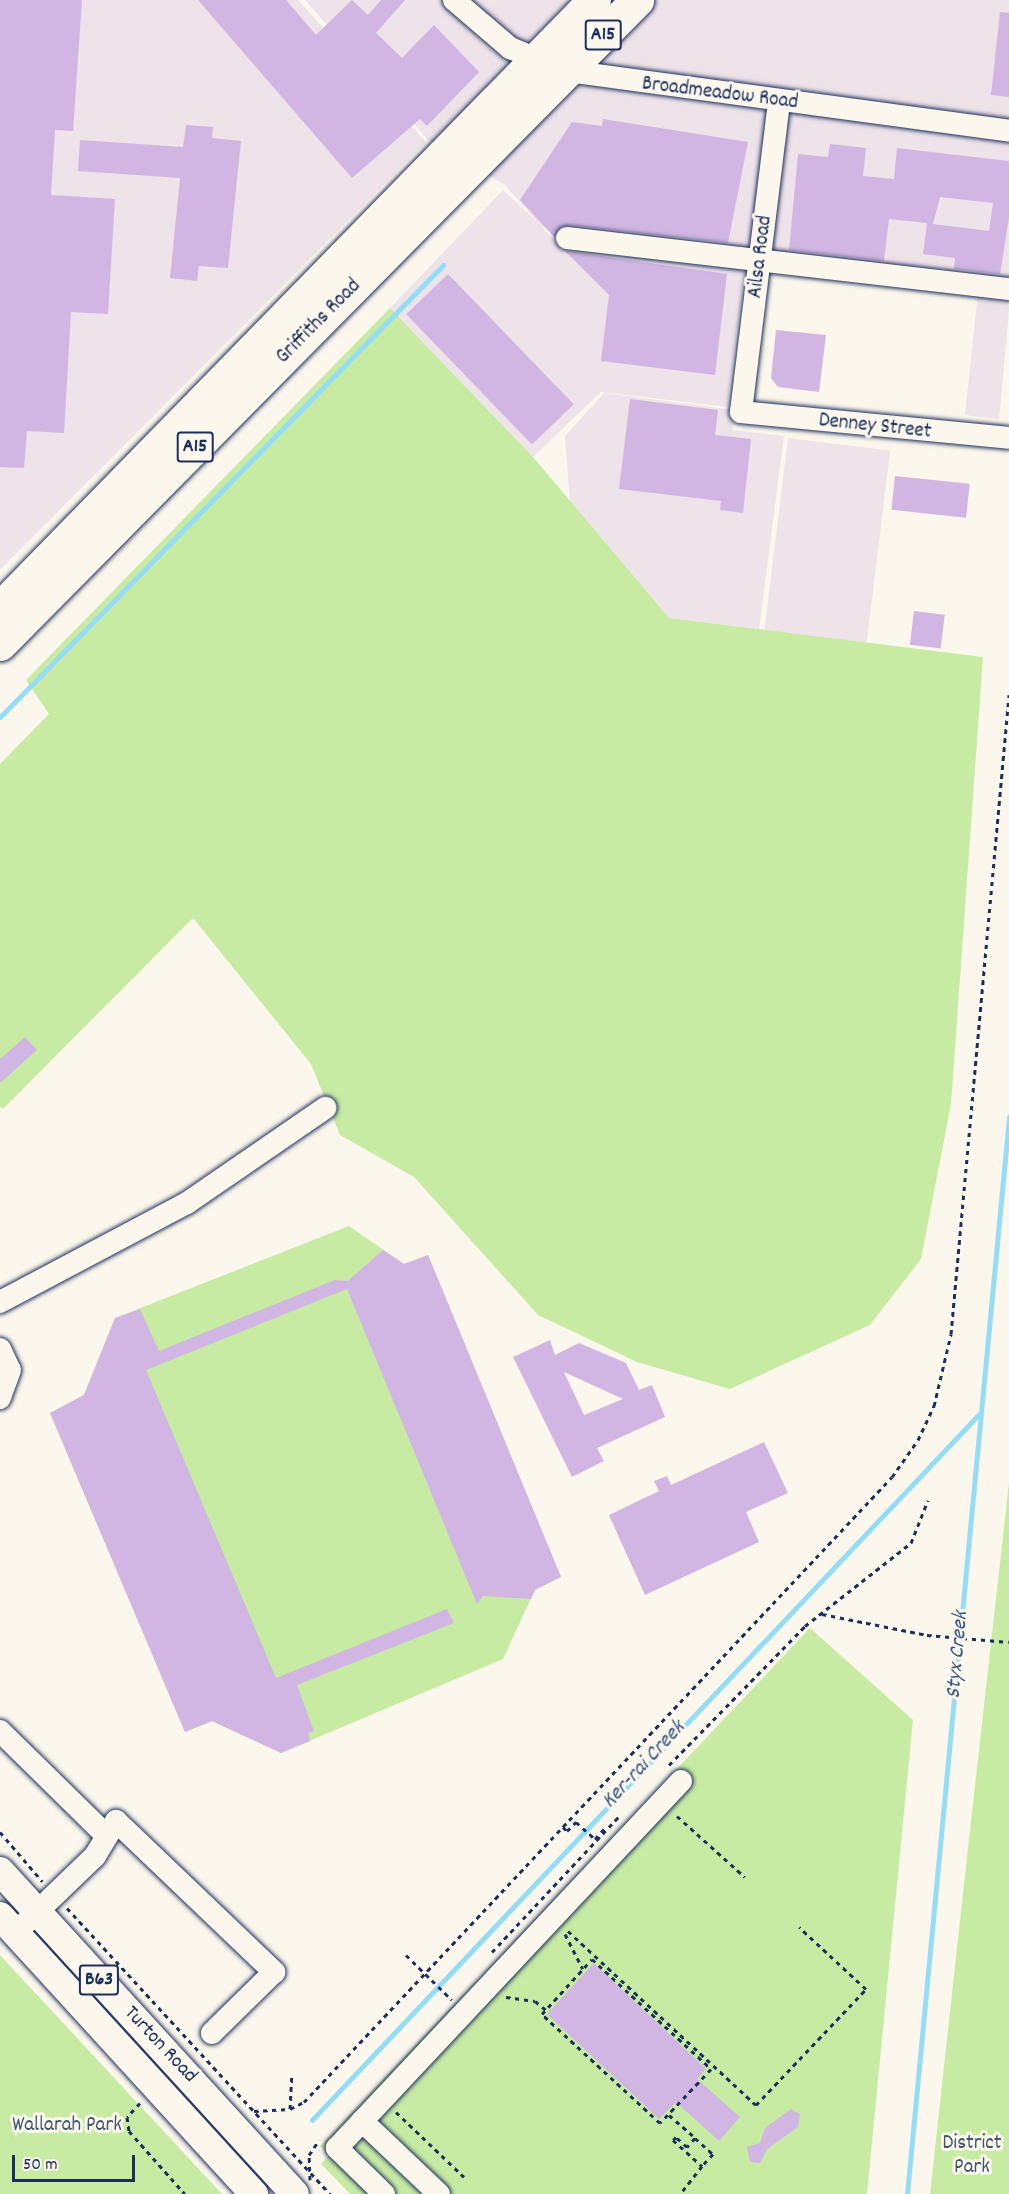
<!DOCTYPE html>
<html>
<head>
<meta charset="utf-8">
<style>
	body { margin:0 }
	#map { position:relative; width:1009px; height:2194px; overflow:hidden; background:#fbf7ec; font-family:Dekko,sans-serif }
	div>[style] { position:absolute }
	.built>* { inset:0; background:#eee3e9; transform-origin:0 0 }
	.green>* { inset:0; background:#c8eba4 }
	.stream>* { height:5px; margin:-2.5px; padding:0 2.5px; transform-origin:2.5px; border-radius:2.5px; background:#95ddf7 }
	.building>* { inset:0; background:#d1b5e2; transform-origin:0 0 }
	.path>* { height:3px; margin-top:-1.5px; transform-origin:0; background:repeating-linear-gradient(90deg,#1b2f5e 0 4.5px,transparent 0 9px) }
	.roads { filter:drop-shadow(0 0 2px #1b2f5e) drop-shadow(0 0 2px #1b2f5e) }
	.minor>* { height:22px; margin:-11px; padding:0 11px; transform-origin:11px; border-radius:11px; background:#fbf7ec }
	.major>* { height:28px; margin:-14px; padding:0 14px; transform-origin:14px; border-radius:14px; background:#fbf7ec }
	.highway>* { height:33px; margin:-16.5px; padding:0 16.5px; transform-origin:16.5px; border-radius:16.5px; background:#fbf7ec }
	span { translate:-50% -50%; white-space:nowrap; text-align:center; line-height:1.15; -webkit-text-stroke:6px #fbf7ec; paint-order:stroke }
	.shield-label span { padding:2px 4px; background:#fbf7ec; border:2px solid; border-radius:4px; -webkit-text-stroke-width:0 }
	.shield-label { font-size:20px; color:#1b2f5e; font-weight:700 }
	.street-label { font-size:21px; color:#1b2f5e }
	.park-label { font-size:21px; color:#3e556c }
	.water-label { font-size:22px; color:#3a5a84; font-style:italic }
	.scale { position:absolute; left:12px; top:2155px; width:123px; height:27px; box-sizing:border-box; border:3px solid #1b2f5e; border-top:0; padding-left:8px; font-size:18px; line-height:21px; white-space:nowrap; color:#1b2f5e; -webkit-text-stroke:4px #fbf7ec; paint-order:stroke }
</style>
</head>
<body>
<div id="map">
	<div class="built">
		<i style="clip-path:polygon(0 0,298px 0,426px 142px,0 570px)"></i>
		<i style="clip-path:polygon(305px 0,1009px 0,1009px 312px,999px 419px,965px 415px,980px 274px,542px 227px,557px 242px,745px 265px,727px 407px,601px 392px,533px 457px,390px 308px,503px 190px,539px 224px,505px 185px,429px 141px)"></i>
		<i style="clip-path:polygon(604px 393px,734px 410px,732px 430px,784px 436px,759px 629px,669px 618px,570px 502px,565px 436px)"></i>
		<i style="left:788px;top:438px;width:103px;height:194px;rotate:7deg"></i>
	</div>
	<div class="green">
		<i style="clip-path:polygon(390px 308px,533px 457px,669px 618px,983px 657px,951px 1104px,921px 1259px,870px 1325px,730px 1389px,637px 1362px,538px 1315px,414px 1177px,340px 1135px,311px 1064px,193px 918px,3px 1109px,0 1106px,0 764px,49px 714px,26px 680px)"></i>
		<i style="clip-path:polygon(349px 1226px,404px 1264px,428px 1255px,561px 1577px,535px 1590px,503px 1659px,281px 1753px,212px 1721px,185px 1732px,50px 1413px,84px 1395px,115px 1318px)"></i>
		<i style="clip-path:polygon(1009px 1483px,1009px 2194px,930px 2194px,969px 1839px)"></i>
		<i style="clip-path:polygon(810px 1628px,913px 1720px,867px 2194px,350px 2194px,321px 2164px,329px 2155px,320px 2146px)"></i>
		<i style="clip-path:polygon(0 1955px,222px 2194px,0 2194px)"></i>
	</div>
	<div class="stream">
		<i style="left:0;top:717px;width:633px;rotate:-45.58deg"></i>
		<i style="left:312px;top:2120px;width:973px;rotate:-46.62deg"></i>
		<i style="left:907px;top:2194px;width:1082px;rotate:-84.59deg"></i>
	</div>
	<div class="building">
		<i style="clip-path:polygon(0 0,82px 0,73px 131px,55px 130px,51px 195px,115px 199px,108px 314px,71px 312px,64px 433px,27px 431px,24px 468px,0 467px)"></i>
		<i style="clip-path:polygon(198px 0,286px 0,316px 35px,352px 0,368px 15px,381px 0,405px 0,376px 33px,402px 58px,434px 25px,479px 72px,427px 126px,420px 119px,352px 178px)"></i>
		<i style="clip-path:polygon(1000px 12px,1009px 13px,1009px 97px,991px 95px)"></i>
		<i style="clip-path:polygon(603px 119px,748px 142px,728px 243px,569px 225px,554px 237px,520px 200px,572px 122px,602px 126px)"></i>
		<i style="clip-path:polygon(186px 125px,213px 127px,212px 138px,241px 141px,228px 268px,199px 266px,197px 281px,170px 278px,180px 178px,78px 171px,80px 140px,183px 147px)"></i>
		<i style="clip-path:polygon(evenodd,830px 144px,866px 148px,863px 176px,894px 179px,897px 148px,1009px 161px,1009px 218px,1000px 274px,954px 269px,955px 258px,923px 254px,927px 223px,889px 219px,884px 261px,789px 250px,798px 154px,828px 157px,830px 144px,940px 197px,993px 203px,989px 231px,933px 224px,940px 197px)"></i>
		<i style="clip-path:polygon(565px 251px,727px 274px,715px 375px,601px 361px,609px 295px)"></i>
		<i style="left:448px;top:274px;width:181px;height:58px;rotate:46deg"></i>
		<i style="clip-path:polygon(776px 330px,826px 335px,819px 392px,778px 387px,771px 378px)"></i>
		<i style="clip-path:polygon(630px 399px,718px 410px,715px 435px,751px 439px,743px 513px,720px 510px,721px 501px,619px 489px)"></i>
		<i style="left:895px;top:476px;width:75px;height:34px;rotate:6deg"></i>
		<i style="left:914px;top:611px;width:31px;height:34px;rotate:7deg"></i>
		<i style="clip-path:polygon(25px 1037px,37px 1050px,0 1083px,0 1059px)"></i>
		<i style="clip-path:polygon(383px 1250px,404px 1264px,428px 1255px,561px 1577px,535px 1590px,531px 1599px,483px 1596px,477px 1604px,347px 1289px,146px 1370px,276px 1678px,447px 1609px,454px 1623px,297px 1685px,314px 1731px,308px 1733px,310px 1741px,281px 1753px,212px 1721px,185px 1732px,50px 1413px,84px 1395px,115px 1318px,140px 1309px,159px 1351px,335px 1280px,348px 1281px)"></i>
		<i style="clip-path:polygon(evenodd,550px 1340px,555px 1355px,579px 1343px,626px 1363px,639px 1390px,652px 1385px,665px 1417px,597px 1448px,604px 1461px,572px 1477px,513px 1357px,550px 1340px,564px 1372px,623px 1399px,584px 1415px,564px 1372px)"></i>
		<i style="clip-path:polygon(764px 1442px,788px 1493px,746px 1512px,759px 1542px,645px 1595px,609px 1515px,659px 1491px,654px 1481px,667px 1476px,671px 1485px)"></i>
		<i style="clip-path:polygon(594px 1963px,706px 2069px,697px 2079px,740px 2117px,719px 2141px,676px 2102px,659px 2119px,547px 2014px)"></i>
		<i style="clip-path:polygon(791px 2109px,800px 2114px,798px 2127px,767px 2149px,760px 2163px,750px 2162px,747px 2147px,760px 2143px,765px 2128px)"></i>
	</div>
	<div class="path">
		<i style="left:822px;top:1614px;width:107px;rotate:11.3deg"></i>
		<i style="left:927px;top:1635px;width:82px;rotate:4.9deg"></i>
		<i style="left:669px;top:1765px;width:194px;rotate:-45.6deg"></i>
		<i style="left:805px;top:1626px;width:135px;rotate:-38.1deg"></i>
		<i style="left:911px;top:1543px;width:46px;rotate:-68.4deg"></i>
		<i style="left:677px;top:1816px;width:91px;rotate:41.9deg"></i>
		<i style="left:563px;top:1827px;width:6px;rotate:45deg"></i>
		<i style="left:567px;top:1831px;width:13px;rotate:-45deg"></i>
		<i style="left:576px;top:1822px;width:25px;rotate:42deg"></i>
		<i style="left:595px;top:1839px;width:15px;rotate:-48deg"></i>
		<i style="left:0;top:1832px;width:65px;rotate:49.4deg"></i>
		<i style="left:67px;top:1908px;width:389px;rotate:47.4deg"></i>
		<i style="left:568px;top:1931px;width:256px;rotate:42.8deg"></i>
		<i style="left:756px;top:2105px;width:160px;rotate:-46.5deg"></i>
		<i style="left:866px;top:1989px;width:91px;rotate:-137.2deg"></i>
		<i style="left:565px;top:1934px;width:39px;rotate:63deg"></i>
		<i style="left:492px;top:1952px;width:187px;rotate:-46.9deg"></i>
		<i style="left:406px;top:1955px;width:64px;rotate:44.4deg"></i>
		<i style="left:592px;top:1959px;width:162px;rotate:42.7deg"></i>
		<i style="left:711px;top:2069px;width:74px;rotate:133.4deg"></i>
		<i style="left:660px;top:2123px;width:161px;rotate:-137.3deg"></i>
		<i style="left:542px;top:2014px;width:74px;rotate:-47.7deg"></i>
		<i style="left:506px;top:1997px;width:29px;rotate:8deg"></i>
		<i style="left:535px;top:2001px;width:14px;rotate:39deg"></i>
		<i style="left:140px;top:2103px;width:19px;rotate:133deg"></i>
		<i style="left:127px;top:2117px;width:14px;rotate:82deg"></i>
		<i style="left:129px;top:2131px;width:84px;rotate:48.4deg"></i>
		<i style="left:290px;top:2109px;width:33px;rotate:-87deg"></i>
		<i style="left:254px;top:2111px;width:36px;rotate:-3deg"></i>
		<i style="left:290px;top:2109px;width:16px;rotate:-27deg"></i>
		<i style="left:304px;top:2102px;width:858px;rotate:-46.75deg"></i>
		<i style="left:892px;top:1477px;width:45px;rotate:-54.9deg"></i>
		<i style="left:918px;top:1440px;width:38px;rotate:-65deg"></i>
		<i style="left:934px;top:1406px;width:74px;rotate:-76.7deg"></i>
		<i style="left:951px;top:1334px;width:642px;rotate:-84.81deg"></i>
		<i style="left:396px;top:2112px;width:94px;rotate:43.7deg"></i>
		<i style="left:669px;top:2115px;width:35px;rotate:41deg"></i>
		<i style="left:695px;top:2138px;width:12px;rotate:132deg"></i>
		<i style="left:687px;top:2147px;width:15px;rotate:-138deg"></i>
		<i style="left:676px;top:2137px;width:4px;rotate:135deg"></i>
		<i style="left:673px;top:2140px;width:39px;rotate:42deg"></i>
		<i style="left:702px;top:2166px;width:36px;rotate:128deg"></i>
		<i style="left:695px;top:2138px;width:24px;rotate:42deg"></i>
		<i style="left:713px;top:2154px;width:16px;rotate:133deg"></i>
		<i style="left:310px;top:2180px;width:25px;rotate:-92deg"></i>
		<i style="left:309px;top:2155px;width:18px;rotate:-56deg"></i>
	</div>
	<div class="roads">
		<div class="minor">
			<i style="left:454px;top:0;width:74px;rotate:40.6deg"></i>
			<i style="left:510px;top:48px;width:29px;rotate:22deg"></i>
			<i style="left:568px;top:71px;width:445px;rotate:7.7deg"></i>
			<i style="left:779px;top:102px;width:312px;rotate:97deg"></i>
			<i style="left:741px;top:412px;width:269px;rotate:5.5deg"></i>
			<i style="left:567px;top:238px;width:445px;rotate:6.6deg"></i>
			<i style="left:0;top:1302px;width:212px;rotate:-27.9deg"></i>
			<i style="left:187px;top:1203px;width:168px;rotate:-34.5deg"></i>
			<i style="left:0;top:1349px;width:23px;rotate:65deg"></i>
			<i style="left:10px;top:1370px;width:30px;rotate:110deg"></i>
			<i style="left:0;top:1731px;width:150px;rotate:44.5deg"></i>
			<i style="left:15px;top:1933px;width:111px;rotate:-43.9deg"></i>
			<i style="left:95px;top:1856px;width:41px;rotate:-59deg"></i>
			<i style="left:116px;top:1821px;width:219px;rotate:43.7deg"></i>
			<i style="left:274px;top:1972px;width:87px;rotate:135.5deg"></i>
			<i style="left:362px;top:2121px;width:106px;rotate:43.5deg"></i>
			<i style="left:384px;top:2194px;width:66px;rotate:-135.6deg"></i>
			<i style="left:337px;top:2148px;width:503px;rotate:-46.85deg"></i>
		</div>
		<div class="major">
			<i style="left:0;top:1871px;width:437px;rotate:47.6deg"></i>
			<i style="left:0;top:1916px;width:377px;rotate:47.6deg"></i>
		</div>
		<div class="highway">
			<i style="left:0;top:608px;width:850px;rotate:-45.67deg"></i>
			<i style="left:0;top:644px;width:906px;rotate:-45.31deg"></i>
		</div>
	</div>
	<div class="shield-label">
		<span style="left:603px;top:35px">A15</span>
		<span style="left:195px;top:447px">A15</span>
		<span style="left:99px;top:1980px">B63</span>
	</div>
	<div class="street-label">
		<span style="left:720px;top:94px;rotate:7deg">Broadmeadow Road</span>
		<span style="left:761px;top:257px;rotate:-83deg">Ailsa Road</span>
		<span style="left:319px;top:322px;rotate:-45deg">Griffiths Road</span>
		<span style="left:875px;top:427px;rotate:6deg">Denney Street</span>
		<span style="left:160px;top:2045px;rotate:47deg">Turton Road</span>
	</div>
	<div class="park-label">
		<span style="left:67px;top:2126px">Wallarah Park</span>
		<span style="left:972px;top:2156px">District<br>Park</span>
	</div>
	<div class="water-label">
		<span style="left:958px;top:1655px;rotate:-85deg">Styx Creek</span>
		<span style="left:644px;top:1765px;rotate:-47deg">Ker-rai Creek</span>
	</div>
	<div class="scale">50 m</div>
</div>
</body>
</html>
